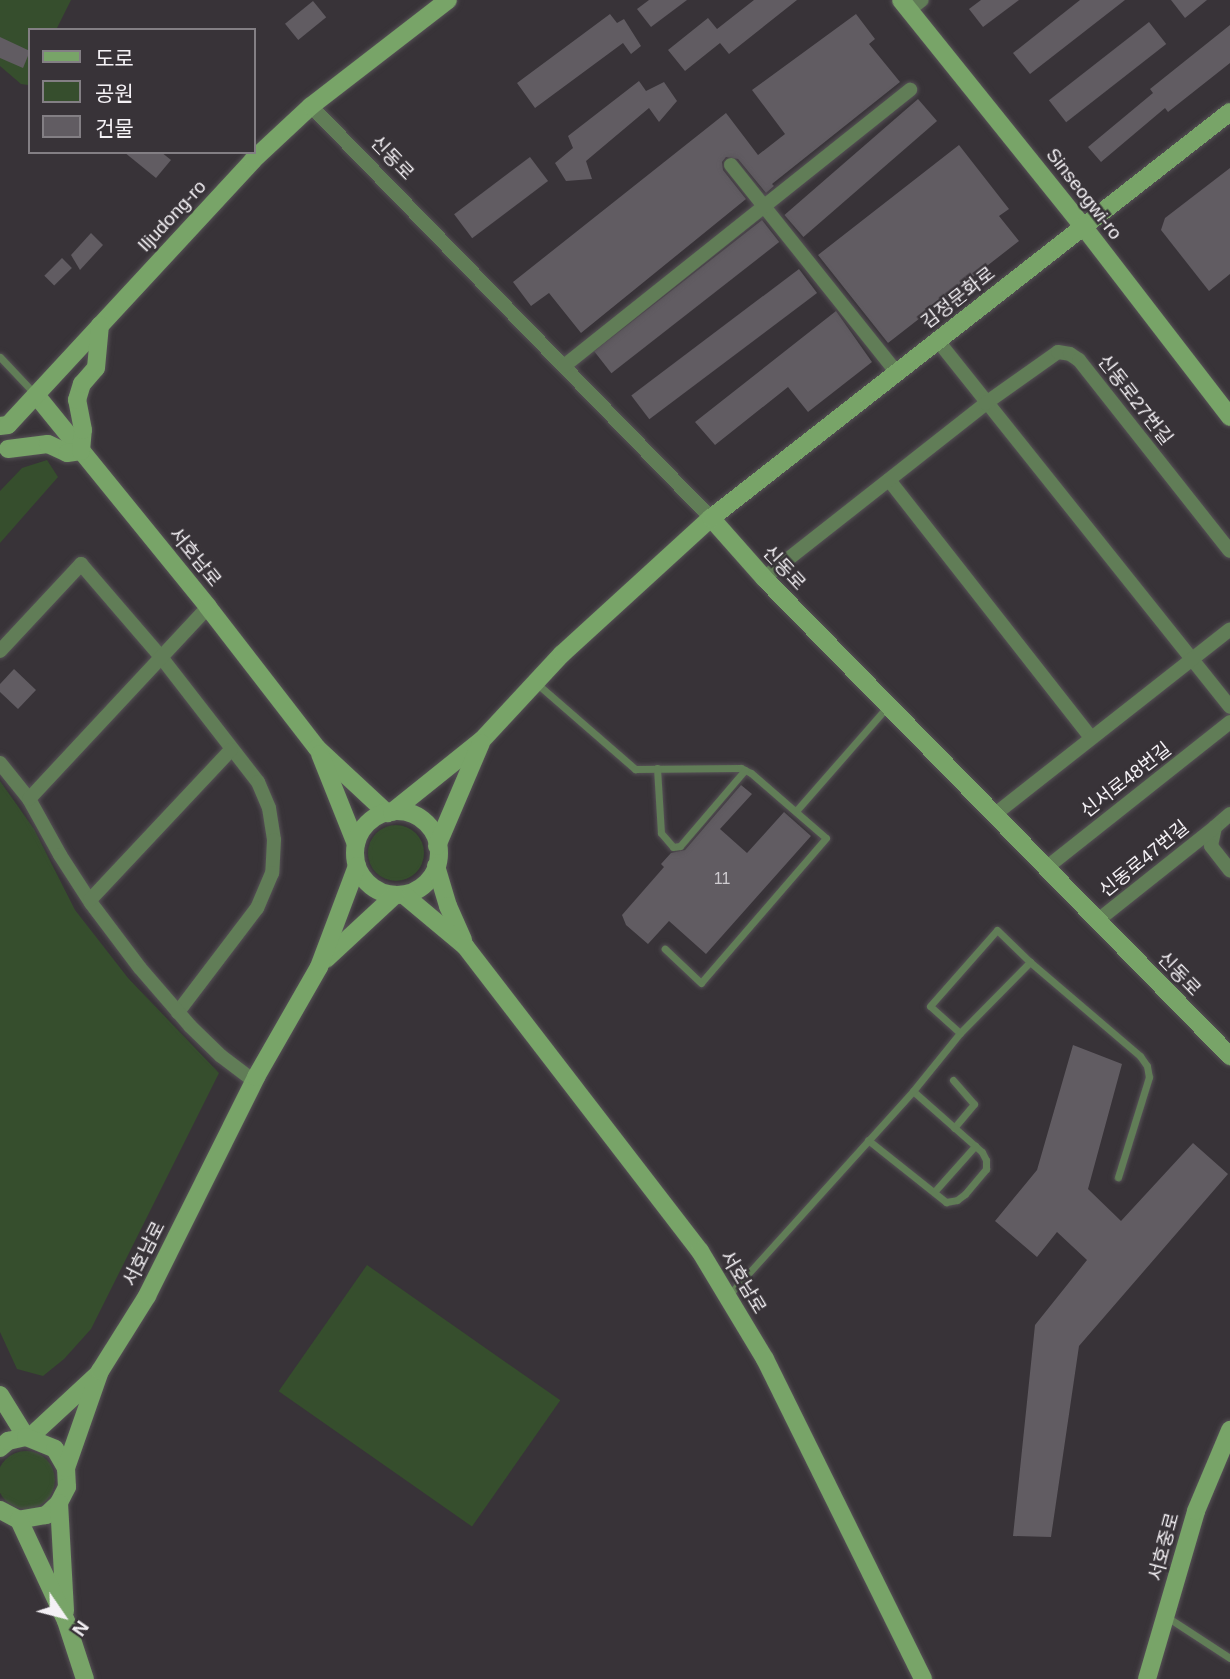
<!DOCTYPE html>
<html>
<head>
<meta charset="utf-8">
<style>
	body { margin:0 }
	#map { position:relative; width:1230px; height:1679px; overflow:hidden; background:#383338; font-family:Arial,"Noto Sans KR",sans-serif }
	div>[style] { position:absolute }
	.green>* { inset:0; background:#364e2d; transform-origin:0 0 }
	.round { border-radius:50% }
	.building>* { inset:0; background:#615c62; transform-origin:0 0 }
	.roads { filter:drop-shadow(0 0 2px #565156) drop-shadow(0 0 2px #565156) }
	.lane>* { height:7px; margin:-3.5px; padding:0 3.5px; transform-origin:3.5px; border-radius:3.5px; background:#617d57 }
	.street>* { height:14px; margin:-7px; padding:0 7px; transform-origin:7px; border-radius:7px; background:#617d57 }
	.secondary>* { height:18px; margin:-9px; padding:0 9px; transform-origin:9px; border-radius:9px; background:#78a468 }
	.secondary>.ring { margin:-9px; padding:0; box-sizing:content-box; background:none; border:18px solid #78a468; border-radius:50% }
	span { translate:-50% -50%; white-space:nowrap; text-align:center; line-height:1.15; -webkit-text-stroke:5px #383338; paint-order:stroke }
	.number-label { font-size:16px; color:#cfccd0 }
	.number-label span { -webkit-text-stroke-width:0 }
	.street-label { font-size:19px; color:#f4f1f5 }
	.legend { position:absolute; left:28px; top:28px; width:228px; height:126px; box-sizing:border-box; background:#383338; border:2px solid #837f84; margin:0; padding:9px 12px; list-style:none; font-size:21px; color:#f4f1f5 }
	.legend li { display:flex; align-items:center; gap:14px; height:35px }
	.legend b { width:35px; border:2px solid #837f84 }
	.north { position:absolute; left:28px; top:1581px; width:70px; height:70px; -webkit-text-stroke:5px #383338; paint-order:stroke; rotate:125deg; font-size:19px; font-weight:700; line-height:28px; text-align:center; color:#f4f1f5 }
	.north::after { content:''; display:block; margin:auto; width:24px; height:32px; background:#f4f1f5; clip-path:polygon(50% 0,100% 100%,50% 72%,0 100%) }
</style>
</head>
<body>
<div id="map">
	<div class="green">
		<i style="clip-path:polygon(0 0,71px 0,56px 30px,30px 30px,28px 85px,21px 84px,0 66px)"></i>
		<i style="clip-path:polygon(47px 460px,58px 477px,0 543px,0 491px,22px 468px)"></i>
		<i style="clip-path:polygon(0 781px,34px 829px,75px 910px,128px 978px,219px 1073px,91px 1329px,64px 1359px,43px 1376px,17px 1369px,0 1332px)"></i>
		<i class="round" style="left:368px;top:825px;width:56px;height:56px"></i>
		<i style="left:367px;top:1265px;width:236px;height:154px;rotate:35deg"></i>
		<i class="round" style="left:-3px;top:1451px;width:58px;height:58px"></i>
	</div>
	<div class="building">
		<i style="clip-path:polygon(649px 0,687px 0,651px 27px,637px 9px)"></i>
		<i style="clip-path:polygon(754px 0,797px 0,729px 54px,720px 43px,685px 71px,668px 50px,708px 18px,717px 29px)"></i>
		<i style="clip-path:polygon(981px 0,1019px 0,983px 27px,969px 9px)"></i>
		<i style="clip-path:polygon(1080px 0,1125px 0,1030px 74px,1013px 53px)"></i>
		<i style="clip-path:polygon(1171px 0,1207px 0,1185px 18px)"></i>
		<i style="left:313px;top:1px;width:21px;height:36px;rotate:51deg"></i>
		<i style="clip-path:polygon(610px 14px,617px 23px,624px 19px,641px 46px,631px 54px,623px 43px,535px 108px,517px 83px)"></i>
		<i style="clip-path:polygon(856px 14px,875px 39px,869px 44px,900px 82px,772px 184px,774px 186px,766px 193px,738px 159px,726px 157px,722px 162px,723px 170px,746px 199px,581px 333px,549px 293px,531px 306px,513px 282px,726px 113px,758px 155px,785px 134px,752px 90px)"></i>
		<i style="left:1149px;top:22px;width:28px;height:127px;rotate:52deg"></i>
		<i style="clip-path:polygon(1230px 25px,1230px 63px,1168px 112px,1165px 108px,1101px 162px,1088px 147px,1153px 93px,1150px 89px)"></i>
		<i style="clip-path:polygon(0 37px,30px 51px,23px 68px,0 58px)"></i>
		<i style="clip-path:polygon(639px 81px,646px 91px,664px 82px,677px 101px,659px 122px,649px 108px,586px 161px,592px 179px,566px 181px,555px 163px,573px 148px,568px 136px)"></i>
		<i style="left:918px;top:99px;width:29px;height:177px;rotate:49deg"></i>
		<i style="clip-path:polygon(959px 145px,1009px 209px,999px 216px,1019px 241px,888px 343px,818px 255px)"></i>
		<i style="clip-path:polygon(124px 152px,161px 152px,171px 160px,156px 178px)"></i>
		<i style="left:530px;top:157px;width:30px;height:95px;rotate:53deg"></i>
		<i style="clip-path:polygon(1230px 168px,1230px 274px,1209px 291px,1161px 230px,1165px 218px)"></i>
		<i style="left:762px;top:220px;width:28px;height:213px;rotate:52deg"></i>
		<i style="clip-path:polygon(91px 233px,103px 245px,80px 270px,71px 255px)"></i>
		<i style="left:62px;top:258px;width:14px;height:25px;rotate:45deg"></i>
		<i style="left:799px;top:269px;width:30px;height:210px;rotate:53deg"></i>
		<i style="clip-path:polygon(836px 311px,872px 362px,808px 412px,788px 387px,715px 445px,695px 422px)"></i>
		<i style="clip-path:polygon(14px 669px,36px 690px,18px 709px,0 692px,0 684px)"></i>
		<i style="clip-path:polygon(741px 785px,752px 794px,720px 829px,747px 853px,784px 812px,811px 836px,706px 954px,669px 921px,648px 944px,626px 925px,622px 915px,664px 867px,661px 864px,671px 853px,685px 850px)"></i>
		<i style="clip-path:polygon(1073px 1045px,1122px 1064px,1088px 1189px,1121px 1221px,1193px 1143px,1228px 1174px,1079px 1346px,1051px 1537px,1013px 1536px,1035px 1325px,1087px 1260px,1057px 1232px,1037px 1257px,995px 1221px,1037px 1170px)"></i>
	</div>
	<div class="roads">
		<div class="lane">
			<i style="left:0;top:357px;width:51px;rotate:46.6deg"></i>
			<i style="left:535px;top:682px;width:133px;rotate:41deg"></i>
			<i style="left:635px;top:769px;width:106px;rotate:-0.5deg"></i>
			<i style="left:741px;top:768px;width:11px;rotate:27deg"></i>
			<i style="left:751px;top:773px;width:99px;rotate:40.9deg"></i>
			<i style="left:826px;top:838px;width:191px;rotate:130.8deg"></i>
			<i style="left:701px;top:983px;width:50px;rotate:-136.6deg"></i>
			<i style="left:657px;top:768px;width:65px;rotate:86.5deg"></i>
			<i style="left:661px;top:833px;width:18px;rotate:49deg"></i>
			<i style="left:673px;top:847px;width:7px;rotate:-8deg"></i>
			<i style="left:680px;top:846px;width:100px;rotate:-49.5deg"></i>
			<i style="left:796px;top:811px;width:140px;rotate:-48.8deg"></i>
			<i style="left:960px;top:1033px;width:40px;rotate:-138deg"></i>
			<i style="left:930px;top:1006px;width:101px;rotate:-48.6deg"></i>
			<i style="left:997px;top:930px;width:46px;rotate:44.1deg"></i>
			<i style="left:953px;top:1080px;width:32px;rotate:49deg"></i>
			<i style="left:974px;top:1104px;width:31px;rotate:130deg"></i>
			<i style="left:868px;top:1140px;width:100px;rotate:38.5deg"></i>
			<i style="left:946px;top:1202px;width:11px;rotate:-10deg"></i>
			<i style="left:957px;top:1200px;width:10px;rotate:-37deg"></i>
			<i style="left:965px;top:1194px;width:33px;rotate:-50deg"></i>
			<i style="left:986px;top:1169px;width:9px;rotate:-90deg"></i>
			<i style="left:986px;top:1160px;width:9px;rotate:-117deg"></i>
			<i style="left:982px;top:1152px;width:92px;rotate:-138.5deg"></i>
			<i style="left:934px;top:1192px;width:62px;rotate:-48.3deg"></i>
			<i style="left:728px;top:1296px;width:276px;rotate:-47.9deg"></i>
			<i style="left:913px;top:1091px;width:75px;rotate:-51deg"></i>
			<i style="left:960px;top:1033px;width:100px;rotate:-45.4deg"></i>
			<i style="left:1030px;top:962px;width:145px;rotate:40.5deg"></i>
			<i style="left:1140px;top:1056px;width:12px;rotate:55deg"></i>
			<i style="left:1147px;top:1066px;width:11px;rotate:80deg"></i>
			<i style="left:1149px;top:1077px;width:105px;rotate:107.2deg"></i>
			<i style="left:1167px;top:1617px;width:75px;rotate:33.1deg"></i>
		</div>
		<div class="street">
			<i style="left:909px;top:10px;width:16px;rotate:-38deg"></i>
			<i style="left:311px;top:106px;width:574px;rotate:45.85deg"></i>
			<i style="left:731px;top:165px;width:266px;rotate:51.4deg"></i>
			<i style="left:938px;top:341px;width:468px;rotate:51.4deg"></i>
			<i style="left:564px;top:366px;width:443px;rotate:-38.6deg"></i>
			<i style="left:889px;top:480px;width:328px;rotate:51.9deg"></i>
			<i style="left:764px;top:578px;width:283px;rotate:-38.2deg"></i>
			<i style="left:986px;top:403px;width:88px;rotate:-35.3deg"></i>
			<i style="left:1058px;top:352px;width:12px;rotate:9deg"></i>
			<i style="left:1070px;top:354px;width:11px;rotate:34deg"></i>
			<i style="left:1079px;top:360px;width:243px;rotate:51.7deg"></i>
			<i style="left:0;top:651px;width:119px;rotate:-47deg"></i>
			<i style="left:81px;top:564px;width:123px;rotate:49.3deg"></i>
			<i style="left:161px;top:657px;width:158px;rotate:52.2deg"></i>
			<i style="left:258px;top:782px;width:28px;rotate:67deg"></i>
			<i style="left:269px;top:808px;width:32px;rotate:81deg"></i>
			<i style="left:274px;top:840px;width:33px;rotate:93deg"></i>
			<i style="left:272px;top:873px;width:38px;rotate:113deg"></i>
			<i style="left:257px;top:908px;width:131px;rotate:127.2deg"></i>
			<i style="left:0;top:763px;width:46px;rotate:51.1deg"></i>
			<i style="left:29px;top:799px;width:64px;rotate:61deg"></i>
			<i style="left:60px;top:855px;width:57px;rotate:57.1deg"></i>
			<i style="left:91px;top:903px;width:81px;rotate:53deg"></i>
			<i style="left:140px;top:968px;width:77px;rotate:49.2deg"></i>
			<i style="left:190px;top:1026px;width:43px;rotate:44.1deg"></i>
			<i style="left:221px;top:1056px;width:41px;rotate:37.1deg"></i>
			<i style="left:29px;top:799px;width:262px;rotate:-47deg"></i>
			<i style="left:1230px;top:814px;width:20px;rotate:139deg"></i>
			<i style="left:1215px;top:827px;width:19px;rotate:102deg"></i>
			<i style="left:1211px;top:846px;width:31px;rotate:52deg"></i>
			<i style="left:994px;top:815px;width:300px;rotate:-38.2deg"></i>
			<i style="left:1046px;top:868px;width:235px;rotate:-38.4deg"></i>
			<i style="left:90px;top:900px;width:206px;rotate:-46.8deg"></i>
			<i style="left:1097px;top:921px;width:151px;rotate:-38.5deg"></i>
		</div>
		<div class="secondary">
			<i style="left:901px;top:0;width:290px;rotate:51.2deg"></i>
			<i style="left:1083px;top:226px;width:241px;rotate:52.4deg"></i>
			<i style="left:36px;top:395px;width:273px;rotate:50.9deg"></i>
			<i style="left:208px;top:607px;width:178px;rotate:52.3deg"></i>
			<i style="left:317px;top:748px;width:96px;rotate:42.9deg"></i>
			<i style="left:0;top:426px;width:8px;rotate:-7deg"></i>
			<i style="left:8px;top:425px;width:361px;rotate:-47.2deg"></i>
			<i style="left:253px;top:160px;width:79px;rotate:-43deg"></i>
			<i style="left:311px;top:106px;width:173px;rotate:-37.7deg"></i>
			<i style="left:8px;top:449px;width:40px;rotate:-7.1deg"></i>
			<i style="left:48px;top:444px;width:21px;rotate:25deg"></i>
			<i style="left:67px;top:453px;width:14px;rotate:-8deg"></i>
			<i style="left:81px;top:451px;width:21px;rotate:-85deg"></i>
			<i style="left:83px;top:430px;width:31px;rotate:-101deg"></i>
			<i style="left:77px;top:400px;width:17px;rotate:-73deg"></i>
			<i style="left:82px;top:384px;width:21px;rotate:-49deg"></i>
			<i style="left:96px;top:368px;width:43px;rotate:-84.7deg"></i>
			<i style="left:711px;top:518px;width:80px;rotate:48.5deg"></i>
			<i style="left:764px;top:578px;width:668px;rotate:45.73deg"></i>
			<i style="left:320px;top:754px;width:97px;rotate:68.2deg"></i>
			<i class="ring" style="left:355px;top:811px;width:66px;height:66px"></i>
			<i style="left:392px;top:812px;width:115px;rotate:-38.7deg"></i>
			<i style="left:482px;top:740px;width:117px;rotate:-47.1deg"></i>
			<i style="left:562px;top:654px;width:202px;rotate:-42.4deg"></i>
			<i style="left:711px;top:518px;width:659px;rotate:-38.04deg"></i>
			<i style="left:437px;top:846px;width:112px;rotate:-66.9deg"></i>
			<i style="left:436px;top:866px;width:42px;rotate:73.3deg"></i>
			<i style="left:448px;top:906px;width:37px;rotate:66deg"></i>
			<i style="left:404px;top:895px;width:80px;rotate:39.9deg"></i>
			<i style="left:465px;top:946px;width:385px;rotate:52.4deg"></i>
			<i style="left:700px;top:1251px;width:126px;rotate:59deg"></i>
			<i style="left:765px;top:1359px;width:357px;rotate:63.7deg"></i>
			<i style="left:326px;top:959px;width:94px;rotate:-42.8deg"></i>
			<i style="left:0;top:1395px;width:49px;rotate:58.2deg"></i>
			<i style="left:30px;top:1437px;width:93px;rotate:-42.8deg"></i>
			<i style="left:0;top:1448px;width:11px;rotate:-41deg"></i>
			<i style="left:8px;top:1441px;width:18px;rotate:-13deg"></i>
			<i style="left:26px;top:1437px;width:31px;rotate:22deg"></i>
			<i style="left:55px;top:1449px;width:22px;rotate:60deg"></i>
			<i style="left:66px;top:1468px;width:19px;rotate:87deg"></i>
			<i style="left:67px;top:1487px;width:18px;rotate:117deg"></i>
			<i style="left:59px;top:1503px;width:18px;rotate:137deg"></i>
			<i style="left:46px;top:1515px;width:27px;rotate:170deg"></i>
			<i style="left:19px;top:1520px;width:21px;rotate:-152deg"></i>
			<i style="left:66px;top:1468px;width:103px;rotate:-70.7deg"></i>
			<i style="left:100px;top:1371px;width:89px;rotate:-57.9deg"></i>
			<i style="left:147px;top:1296px;width:245px;rotate:-63.5deg"></i>
			<i style="left:256px;top:1077px;width:127px;rotate:-60.2deg"></i>
			<i style="left:319px;top:967px;width:108px;rotate:-69.4deg"></i>
			<i style="left:59px;top:1503px;width:108px;rotate:86.8deg"></i>
			<i style="left:19px;top:1520px;width:111px;rotate:65deg"></i>
			<i style="left:66px;top:1621px;width:61px;rotate:71.9deg"></i>
			<i style="left:1147px;top:1679px;width:175px;rotate:-73.7deg"></i>
			<i style="left:1196px;top:1511px;width:88px;rotate:-67.2deg"></i>
		</div>
	</div>
	<div class="number-label">
		<span style="left:722px;top:879px">11</span>
	</div>
	<div class="street-label">
		<span style="left:392px;top:158px;rotate:46deg">신동로</span>
		<span style="left:1084px;top:194px;rotate:52deg">Sinseogwi-ro</span>
		<span style="left:172px;top:216px;rotate:-47deg">Iljudong-ro</span>
		<span style="left:958px;top:298px;rotate:-38deg">김정문화로</span>
		<span style="left:1135px;top:400px;rotate:52deg">신동로27번길</span>
		<span style="left:195px;top:557px;rotate:51deg">서호남로</span>
		<span style="left:784px;top:568px;rotate:47deg">신동로</span>
		<span style="left:1126px;top:780px;rotate:-38deg">신서로48번길</span>
		<span style="left:1144px;top:859px;rotate:-39deg">신동로47번길</span>
		<span style="left:1179px;top:974px;rotate:46deg">신동로</span>
		<span style="left:144px;top:1254px;rotate:-63deg">서호남로</span>
		<span style="left:743px;top:1282px;rotate:59deg">서호남로</span>
		<span style="left:1164px;top:1547px;rotate:-75deg">서호중로</span>
	</div>
	<ul class="legend">
	<li><b style="height:9px;background:#78a468"></b>도로</li>
	<li><b style="height:19px;background:#364e2d"></b>공원</li>
	<li><b style="height:19px;background:#615c62"></b>건물</li>
	</ul>
	<div class="north">N</div>
</div>
</body>
</html>
